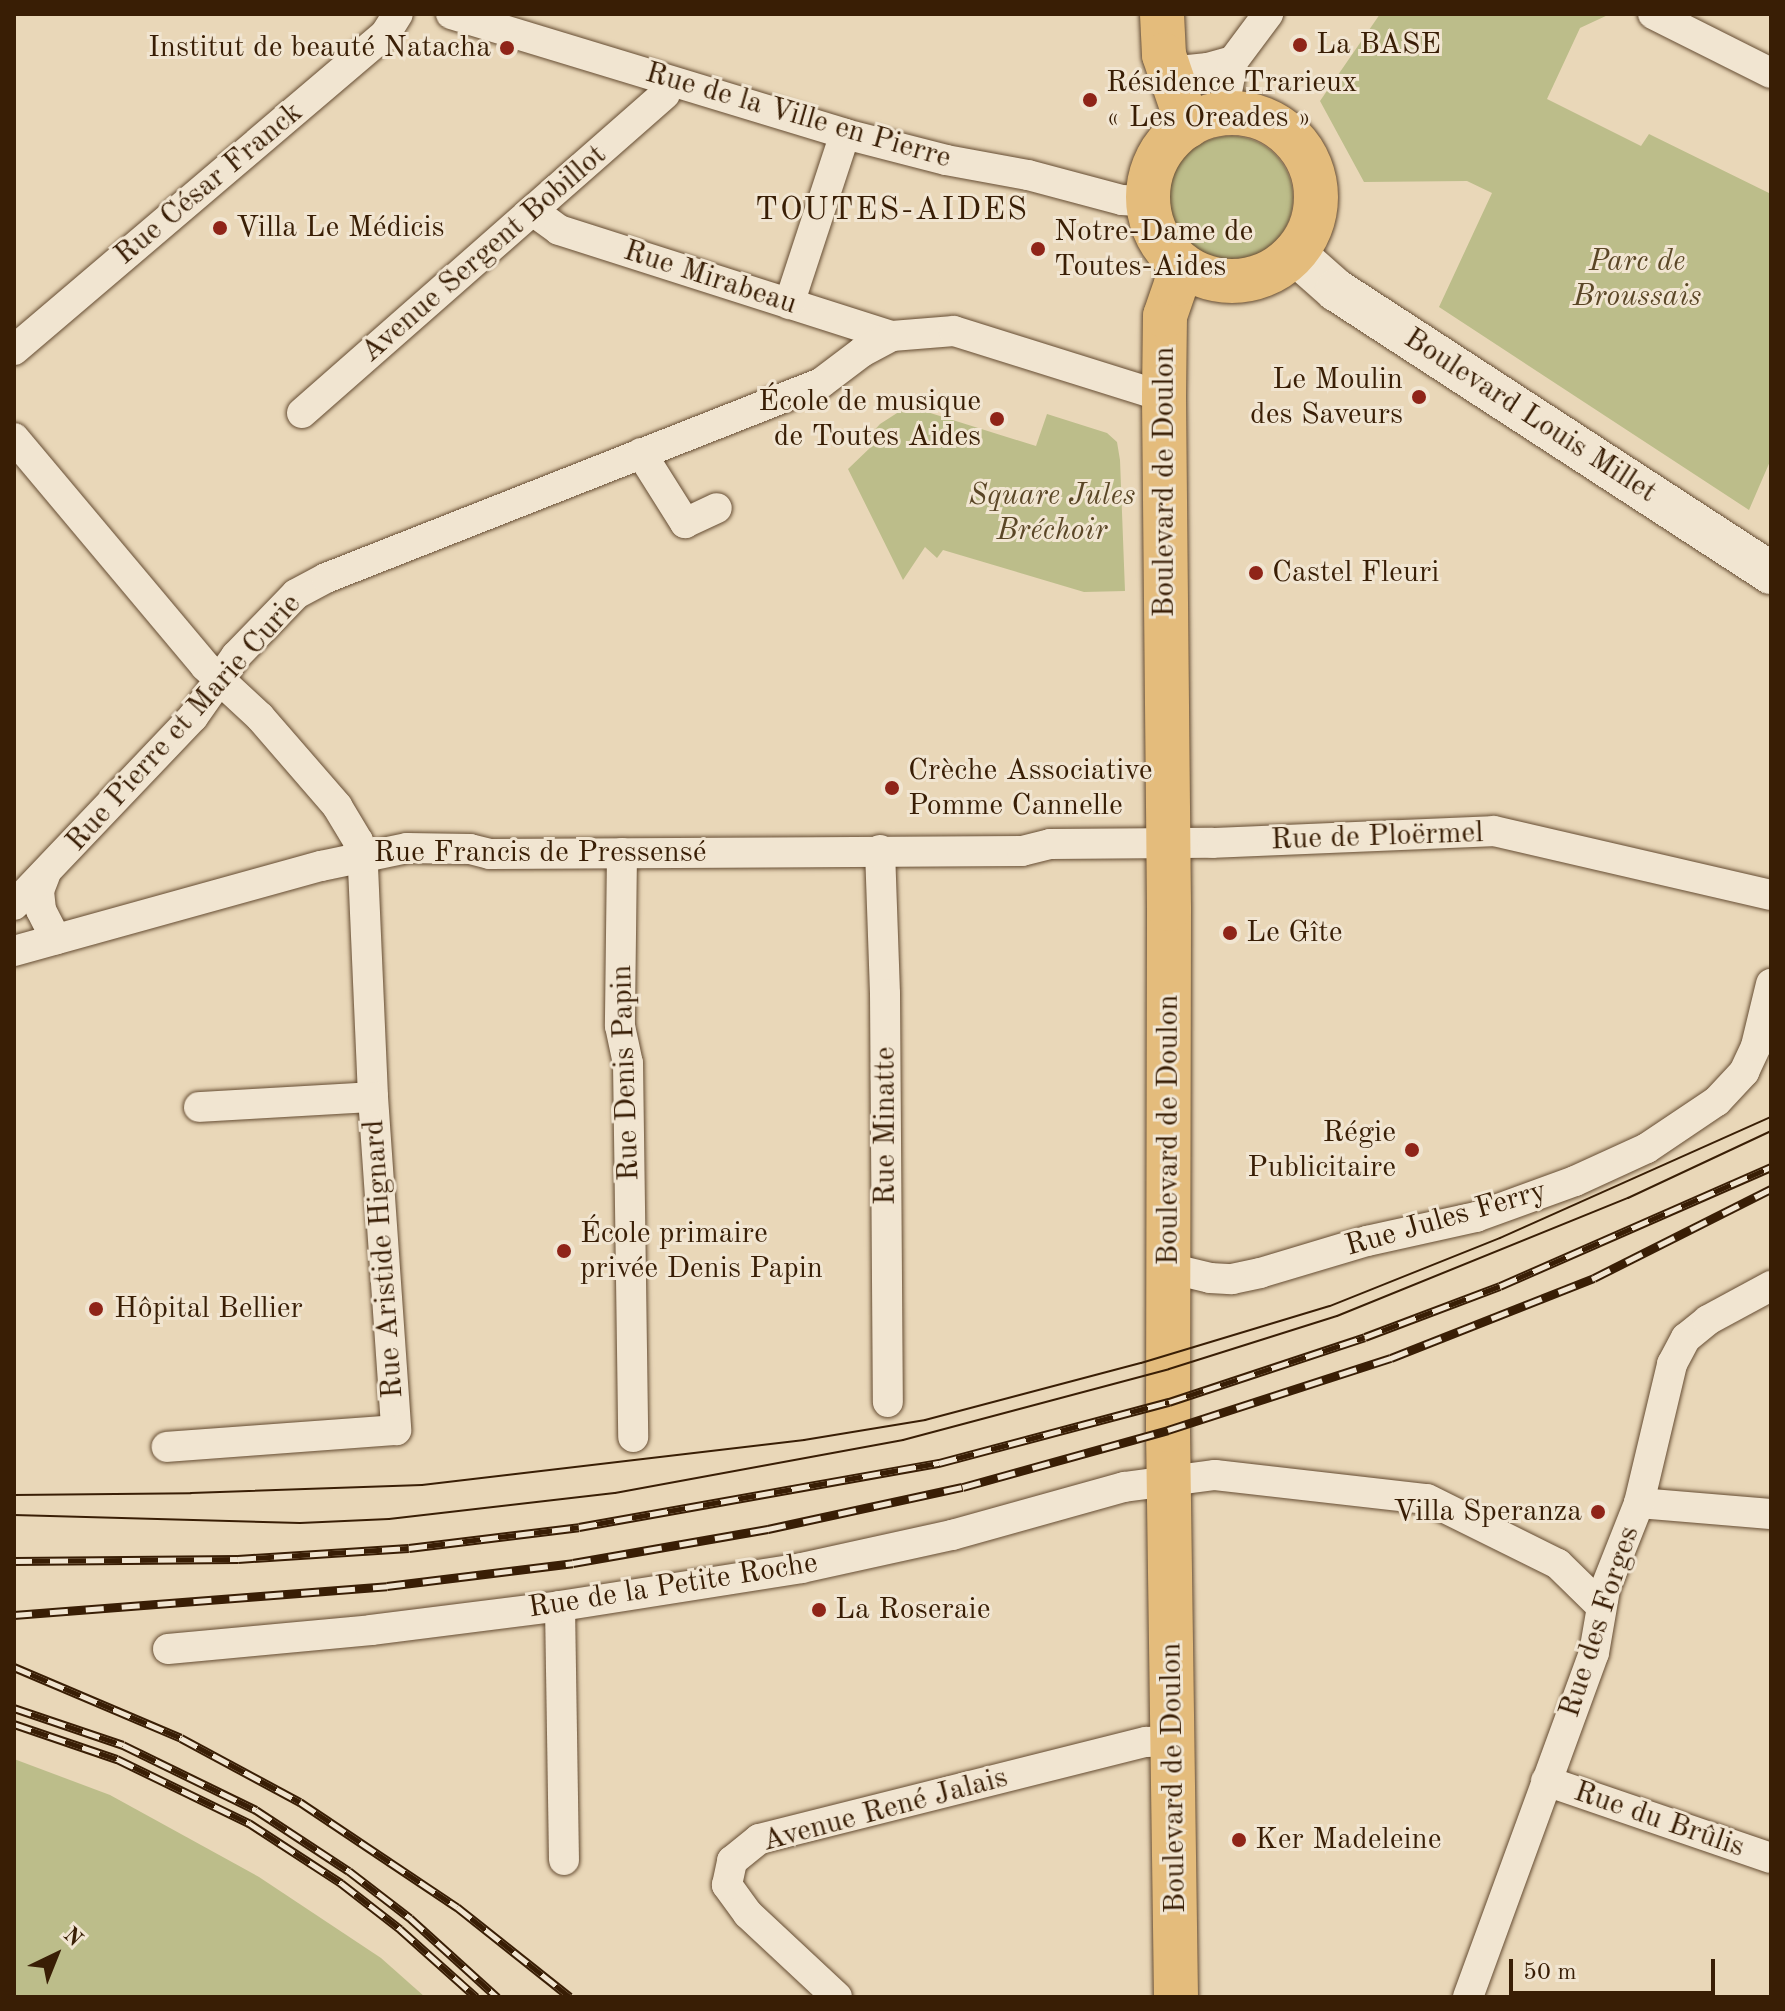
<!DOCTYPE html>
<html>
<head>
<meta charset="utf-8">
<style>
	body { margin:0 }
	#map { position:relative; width:1785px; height:2011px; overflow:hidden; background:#e9d7b8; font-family:"Old Standard TT",serif }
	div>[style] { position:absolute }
	.green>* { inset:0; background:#bcbd8a }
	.round { border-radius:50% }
	.roads { filter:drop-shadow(0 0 2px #654c32) drop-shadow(0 0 2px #654c32) }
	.street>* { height:30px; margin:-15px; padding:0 15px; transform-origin:15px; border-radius:15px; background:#f1e5d1 }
	.secondary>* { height:42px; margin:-21px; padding:0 21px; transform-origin:21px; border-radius:21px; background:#f1e5d1 }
	.primary>* { height:44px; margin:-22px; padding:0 22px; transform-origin:22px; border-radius:22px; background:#e4bc7c }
	.primary>.ring { margin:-22px; padding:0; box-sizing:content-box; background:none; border:44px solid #e4bc7c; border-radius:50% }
	.tram>* { height:2px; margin:-1px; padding:0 1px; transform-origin:1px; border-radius:1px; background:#391e05 }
	.rail>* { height:9px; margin-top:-4.5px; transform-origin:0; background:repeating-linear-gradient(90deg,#f1e5d1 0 18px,#391e05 0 36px); box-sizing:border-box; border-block:2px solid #391e05 }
	.dots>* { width:22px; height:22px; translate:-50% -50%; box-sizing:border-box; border:4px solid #f1e5d1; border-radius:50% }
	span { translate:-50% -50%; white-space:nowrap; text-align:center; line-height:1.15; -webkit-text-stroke:6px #f1e5d1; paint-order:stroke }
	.poi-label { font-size:30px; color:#391e05 }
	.left { translate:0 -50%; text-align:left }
	.right { translate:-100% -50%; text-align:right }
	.street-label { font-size:30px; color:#391e05 }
	.park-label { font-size:30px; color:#5a4626; font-style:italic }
	.neighbourhood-label { font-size:32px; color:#391e05; letter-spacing:2px }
	.frame { position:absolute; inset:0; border:16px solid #391e05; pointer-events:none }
	.north { position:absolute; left:16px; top:1915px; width:80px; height:80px; -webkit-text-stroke:6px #f1e5d1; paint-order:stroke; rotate:43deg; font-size:22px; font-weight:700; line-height:32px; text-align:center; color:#391e05 }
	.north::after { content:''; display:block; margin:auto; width:28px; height:36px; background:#391e05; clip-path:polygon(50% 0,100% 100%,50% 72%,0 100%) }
	.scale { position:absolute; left:1509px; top:1959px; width:206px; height:36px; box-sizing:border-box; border:4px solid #391e05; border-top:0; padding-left:10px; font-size:24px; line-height:28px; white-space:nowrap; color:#391e05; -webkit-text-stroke:6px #f1e5d1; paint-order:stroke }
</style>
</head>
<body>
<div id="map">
	<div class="green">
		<i style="clip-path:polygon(1380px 14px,1610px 14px,1580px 28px,1547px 99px,1641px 146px,1649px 134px,1771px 194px,1771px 459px,1749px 510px,1439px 307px,1492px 193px,1467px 181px,1364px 182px,1320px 101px)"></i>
		<i class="round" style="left:1169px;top:136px;width:124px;height:124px"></i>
		<i style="clip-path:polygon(908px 406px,1036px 446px,1047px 414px,1107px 433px,1117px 442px,1120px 460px,1125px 591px,1084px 592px,943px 550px,937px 558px,925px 547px,903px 580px,848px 469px,874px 444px,869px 436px,880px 424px)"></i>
		<i style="clip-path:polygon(14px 1759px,110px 1795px,259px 1877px,381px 1958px,425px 1997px,14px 1997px)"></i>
	</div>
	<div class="roads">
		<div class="street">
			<i style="left:451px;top:14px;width:412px;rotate:16.9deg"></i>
			<i style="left:845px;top:134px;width:104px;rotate:14.4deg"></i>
			<i style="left:946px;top:160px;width:83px;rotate:10.4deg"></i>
			<i style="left:1028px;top:175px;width:97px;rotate:14.9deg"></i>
			<i style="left:1122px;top:200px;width:26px;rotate:4deg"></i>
			<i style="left:1653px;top:14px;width:132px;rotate:26.6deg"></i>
			<i style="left:1169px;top:72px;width:39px;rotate:-6deg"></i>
			<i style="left:1208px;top:68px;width:26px;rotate:-16deg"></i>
			<i style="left:1230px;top:114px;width:17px;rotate:-103deg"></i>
			<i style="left:1226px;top:97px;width:37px;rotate:-79deg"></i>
			<i style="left:1233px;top:61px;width:59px;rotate:-53.3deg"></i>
			<i style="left:533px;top:211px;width:32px;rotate:36deg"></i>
			<i style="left:559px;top:230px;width:349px;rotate:17.7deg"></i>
			<i style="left:892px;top:336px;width:62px;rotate:-4.6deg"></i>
			<i style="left:954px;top:331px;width:220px;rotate:17.4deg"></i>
			<i style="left:789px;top:304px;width:179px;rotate:-71.8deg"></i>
			<i style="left:14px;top:350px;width:489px;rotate:-40.4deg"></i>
			<i style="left:386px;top:33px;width:22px;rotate:-58deg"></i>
			<i style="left:302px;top:413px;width:483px;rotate:-41.3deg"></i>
			<i style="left:14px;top:438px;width:297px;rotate:50deg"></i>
			<i style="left:205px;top:666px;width:75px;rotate:42.8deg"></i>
			<i style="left:260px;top:717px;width:118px;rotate:49.1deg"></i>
			<i style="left:337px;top:806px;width:41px;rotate:59deg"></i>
			<i style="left:358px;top:841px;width:26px;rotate:79deg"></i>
			<i style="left:363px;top:867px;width:230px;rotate:87.5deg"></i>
			<i style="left:373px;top:1097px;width:334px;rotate:86deg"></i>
			<i style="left:396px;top:1430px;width:230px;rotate:175.8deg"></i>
			<i style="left:641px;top:453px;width:83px;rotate:57.8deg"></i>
			<i style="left:685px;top:523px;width:35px;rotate:-25deg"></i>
			<i style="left:880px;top:850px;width:144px;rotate:88deg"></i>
			<i style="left:885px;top:994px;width:408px;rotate:89.6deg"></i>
			<i style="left:622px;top:853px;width:173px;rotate:90.7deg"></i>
			<i style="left:620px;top:1026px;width:38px;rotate:78deg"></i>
			<i style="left:628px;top:1063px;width:374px;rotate:89.2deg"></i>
			<i style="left:45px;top:875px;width:17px;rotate:111deg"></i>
			<i style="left:39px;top:891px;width:19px;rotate:84deg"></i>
			<i style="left:41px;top:910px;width:33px;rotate:63deg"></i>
			<i style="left:14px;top:905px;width:260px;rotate:-46.4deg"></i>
			<i style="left:193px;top:717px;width:75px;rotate:-54.8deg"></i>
			<i style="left:236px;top:656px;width:86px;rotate:-45.9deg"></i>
			<i style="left:296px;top:594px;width:34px;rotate:-28deg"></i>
			<i style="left:326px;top:578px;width:532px;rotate:-21.5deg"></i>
			<i style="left:821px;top:383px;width:51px;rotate:-37.1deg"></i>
			<i style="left:862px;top:352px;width:34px;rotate:-28deg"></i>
			<i style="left:14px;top:951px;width:319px;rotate:-15.5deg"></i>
			<i style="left:321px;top:866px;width:88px;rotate:-11.8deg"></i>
			<i style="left:407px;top:848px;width:63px;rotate:0.9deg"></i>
			<i style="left:470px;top:849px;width:21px;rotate:14deg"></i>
			<i style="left:490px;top:854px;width:532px;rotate:-0.32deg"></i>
			<i style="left:1022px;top:851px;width:29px;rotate:-14deg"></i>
			<i style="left:1050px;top:844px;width:162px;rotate:-0.4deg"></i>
			<i style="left:1212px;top:843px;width:282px;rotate:-2.4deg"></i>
			<i style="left:1494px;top:831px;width:284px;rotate:13deg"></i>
			<i style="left:199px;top:1107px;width:174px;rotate:-3.3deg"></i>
			<i style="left:1169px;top:1268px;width:42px;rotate:13.7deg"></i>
			<i style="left:1210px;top:1278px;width:22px;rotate:3deg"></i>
			<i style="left:1232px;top:1279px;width:29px;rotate:-12deg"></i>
			<i style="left:1260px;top:1273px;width:112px;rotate:-16.7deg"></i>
			<i style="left:1367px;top:1241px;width:112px;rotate:-12.4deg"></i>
			<i style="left:1476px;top:1217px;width:105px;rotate:-20deg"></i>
			<i style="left:1575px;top:1181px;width:79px;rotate:-24.6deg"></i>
			<i style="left:1647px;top:1148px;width:84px;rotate:-33.9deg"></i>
			<i style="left:1717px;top:1101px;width:40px;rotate:-47deg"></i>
			<i style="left:1744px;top:1072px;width:29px;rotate:-65deg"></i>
			<i style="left:1756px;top:1046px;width:64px;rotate:-76.4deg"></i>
			<i style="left:1639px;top:1503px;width:132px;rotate:4.8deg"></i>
			<i style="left:560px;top:1606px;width:254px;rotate:89.1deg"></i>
			<i style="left:168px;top:1649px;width:204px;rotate:-5.3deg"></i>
			<i style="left:371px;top:1630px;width:191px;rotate:-7.2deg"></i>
			<i style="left:560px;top:1606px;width:245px;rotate:-8.9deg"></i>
			<i style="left:802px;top:1568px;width:154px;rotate:-12.4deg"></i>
			<i style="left:952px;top:1535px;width:179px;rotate:-15.6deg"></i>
			<i style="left:1124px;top:1487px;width:92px;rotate:-7.5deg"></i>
			<i style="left:1215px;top:1475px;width:213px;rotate:6.5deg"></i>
			<i style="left:1427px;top:1499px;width:146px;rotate:26.4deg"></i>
			<i style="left:1558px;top:1564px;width:60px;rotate:44.3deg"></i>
			<i style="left:1546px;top:1781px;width:238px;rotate:18.9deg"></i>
			<i style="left:837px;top:1997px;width:122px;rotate:-137deg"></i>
			<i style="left:748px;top:1914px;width:36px;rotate:-126deg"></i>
			<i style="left:727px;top:1885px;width:25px;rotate:-78deg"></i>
			<i style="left:732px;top:1861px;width:35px;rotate:-39deg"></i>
			<i style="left:759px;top:1839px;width:399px;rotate:-14.1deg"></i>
			<i style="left:1146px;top:1742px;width:28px;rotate:-2deg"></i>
			<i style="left:1468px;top:1997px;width:366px;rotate:-69.9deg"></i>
			<i style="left:1594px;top:1653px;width:65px;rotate:-80.2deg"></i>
			<i style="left:1605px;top:1589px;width:92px;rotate:-68.4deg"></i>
			<i style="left:1639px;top:1503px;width:143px;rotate:-76.6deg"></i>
			<i style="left:1672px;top:1364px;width:30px;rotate:-62deg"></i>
			<i style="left:1686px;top:1338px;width:28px;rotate:-39deg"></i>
			<i style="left:1708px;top:1320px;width:72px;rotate:-28.4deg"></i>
		</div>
		<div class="secondary">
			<i style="left:1294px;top:253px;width:56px;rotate:41.4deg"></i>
			<i style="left:1336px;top:290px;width:519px;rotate:33.05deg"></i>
		</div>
		<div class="primary">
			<i style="left:1162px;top:14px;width:41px;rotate:87.2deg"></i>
			<i style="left:1164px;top:55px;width:75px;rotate:71.3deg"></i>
			<i class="ring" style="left:1148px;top:113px;width:124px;height:124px"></i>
			<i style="left:1176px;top:1997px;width:567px;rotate:-90.81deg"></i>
			<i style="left:1168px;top:1430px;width:521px;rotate:-89.89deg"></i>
			<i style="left:1169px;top:909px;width:512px;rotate:-90.56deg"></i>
			<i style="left:1164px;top:397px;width:81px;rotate:-89.3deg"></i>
			<i style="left:1165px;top:316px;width:34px;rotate:-71deg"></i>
			<i style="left:1176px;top:284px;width:19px;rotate:-55deg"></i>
		</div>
	</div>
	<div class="tram">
		<i style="left:14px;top:1495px;width:177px;rotate:-0.6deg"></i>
		<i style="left:191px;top:1493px;width:231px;rotate:-2deg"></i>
		<i style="left:422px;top:1485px;width:385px;rotate:-6.7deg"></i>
		<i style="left:804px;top:1440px;width:123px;rotate:-9.4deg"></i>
		<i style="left:925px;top:1420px;width:223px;rotate:-14.8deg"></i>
		<i style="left:1141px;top:1363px;width:197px;rotate:-16.8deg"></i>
		<i style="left:1330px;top:1306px;width:183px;rotate:-21.8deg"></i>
		<i style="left:1500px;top:1238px;width:297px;rotate:-24.1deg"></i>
		<i style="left:14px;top:1515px;width:286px;rotate:1.6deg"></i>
		<i style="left:300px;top:1523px;width:89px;rotate:-2.6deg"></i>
		<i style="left:389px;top:1519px;width:227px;rotate:-6.6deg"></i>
		<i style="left:615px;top:1493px;width:293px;rotate:-10.4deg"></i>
		<i style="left:903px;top:1440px;width:275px;rotate:-14.9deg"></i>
		<i style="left:1169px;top:1369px;width:176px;rotate:-17.5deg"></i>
		<i style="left:1337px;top:1316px;width:314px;rotate:-22.1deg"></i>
		<i style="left:1628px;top:1198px;width:158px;rotate:-25.1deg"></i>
	</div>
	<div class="rail">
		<i style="left:14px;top:1561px;width:224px;rotate:-0.5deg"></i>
		<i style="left:238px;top:1559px;width:171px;rotate:-3.7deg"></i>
		<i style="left:409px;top:1548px;width:171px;rotate:-7deg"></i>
		<i style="left:579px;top:1527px;width:366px;rotate:-10.1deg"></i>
		<i style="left:939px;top:1463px;width:238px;rotate:-14.9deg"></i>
		<i style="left:1169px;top:1402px;width:206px;rotate:-18.3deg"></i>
		<i style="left:1365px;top:1337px;width:144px;rotate:-20.7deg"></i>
		<i style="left:1500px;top:1286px;width:296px;rotate:-23.7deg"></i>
		<i style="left:14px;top:1615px;width:374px;rotate:-4.4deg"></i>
		<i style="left:387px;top:1586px;width:187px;rotate:-7deg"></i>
		<i style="left:573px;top:1563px;width:198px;rotate:-9.9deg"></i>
		<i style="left:768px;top:1529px;width:199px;rotate:-12.2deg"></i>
		<i style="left:963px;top:1487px;width:213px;rotate:-15.5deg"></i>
		<i style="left:1168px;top:1430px;width:234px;rotate:-17.9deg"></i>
		<i style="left:1391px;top:1358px;width:218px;rotate:-21.5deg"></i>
		<i style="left:1594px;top:1278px;width:198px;rotate:-26.7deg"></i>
		<i style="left:14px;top:1667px;width:181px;rotate:23deg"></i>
		<i style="left:181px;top:1738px;width:135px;rotate:28.3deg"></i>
		<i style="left:300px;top:1802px;width:189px;rotate:33.8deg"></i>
		<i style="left:457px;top:1907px;width:144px;rotate:38.5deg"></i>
		<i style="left:14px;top:1708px;width:115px;rotate:18.7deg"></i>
		<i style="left:123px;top:1745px;width:148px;rotate:26deg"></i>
		<i style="left:256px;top:1810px;width:111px;rotate:33.3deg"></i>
		<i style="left:349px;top:1871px;width:77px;rotate:37.6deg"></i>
		<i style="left:410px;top:1918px;width:118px;rotate:42.2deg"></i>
		<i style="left:14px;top:1724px;width:109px;rotate:18.8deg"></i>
		<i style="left:117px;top:1759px;width:147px;rotate:25.9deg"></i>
		<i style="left:249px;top:1823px;width:110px;rotate:33.1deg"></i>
		<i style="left:341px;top:1883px;width:75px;rotate:37.9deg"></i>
		<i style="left:400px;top:1929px;width:102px;rotate:41.8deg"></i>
	</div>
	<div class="dots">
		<i style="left:1300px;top:45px;background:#8f2418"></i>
		<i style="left:507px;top:48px;background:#8f2418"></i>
		<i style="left:1090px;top:100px;background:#8f2418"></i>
		<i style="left:220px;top:228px;background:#8f2418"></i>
		<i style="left:1038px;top:249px;background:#8f2418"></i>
		<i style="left:1419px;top:397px;background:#8f2418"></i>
		<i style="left:997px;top:419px;background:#8f2418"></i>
		<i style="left:1256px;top:573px;background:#8f2418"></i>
		<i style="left:892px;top:788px;background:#8f2418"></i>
		<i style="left:1230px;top:933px;background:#8f2418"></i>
		<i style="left:1412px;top:1150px;background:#8f2418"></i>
		<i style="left:564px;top:1251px;background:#8f2418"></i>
		<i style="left:96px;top:1309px;background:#8f2418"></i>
		<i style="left:1598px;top:1512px;background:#8f2418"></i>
		<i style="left:819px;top:1610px;background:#8f2418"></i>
		<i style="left:1239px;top:1840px;background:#8f2418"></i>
	</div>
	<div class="poi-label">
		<span class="left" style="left:1316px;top:45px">La BASE</span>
		<span class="right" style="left:491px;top:48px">Institut de beauté Natacha</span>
		<span class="left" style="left:1106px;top:100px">Résidence Trarieux<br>« Les Oreades »</span>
		<span class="left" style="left:236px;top:228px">Villa Le Médicis</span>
		<span class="left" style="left:1054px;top:249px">Notre-Dame de<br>Toutes-Aides</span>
		<span class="right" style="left:1403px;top:397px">Le Moulin<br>des Saveurs</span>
		<span class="right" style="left:981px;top:419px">École de musique<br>de Toutes Aides</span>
		<span class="left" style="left:1272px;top:573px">Castel Fleuri</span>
		<span class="left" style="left:908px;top:788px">Crèche Associative<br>Pomme Cannelle</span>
		<span class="left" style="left:1246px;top:933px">Le Gîte</span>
		<span class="right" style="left:1396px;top:1150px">Régie<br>Publicitaire</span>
		<span class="left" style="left:580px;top:1251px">École primaire<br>privée Denis Papin</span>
		<span class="left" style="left:114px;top:1309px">Hôpital Bellier</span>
		<span class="right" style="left:1582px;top:1512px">Villa Speranza</span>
		<span class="left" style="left:835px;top:1610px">La Roseraie</span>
		<span class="left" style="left:1255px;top:1840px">Ker Madeleine</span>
	</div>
	<div class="street-label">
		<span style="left:798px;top:116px;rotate:16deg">Rue de la Ville en Pierre</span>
		<span style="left:209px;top:184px;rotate:-40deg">Rue César Franck</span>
		<span style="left:484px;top:254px;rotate:-41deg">Avenue Sergent Bobillot</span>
		<span style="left:710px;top:278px;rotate:18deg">Rue Mirabeau</span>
		<span style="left:1530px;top:416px;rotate:33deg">Boulevard Louis Millet</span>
		<span style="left:1165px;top:482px;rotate:-90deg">Boulevard de Doulon</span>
		<span style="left:184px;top:723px;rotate:-48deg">Rue Pierre et Marie Curie</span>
		<span style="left:1377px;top:837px;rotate:-2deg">Rue de Ploërmel</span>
		<span style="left:540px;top:853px">Rue Francis de Pressensé</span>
		<span style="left:626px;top:1073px;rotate:-92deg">Rue Denis Papin</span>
		<span style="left:886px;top:1126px;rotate:-90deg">Rue Minatte</span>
		<span style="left:1169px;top:1130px;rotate:-90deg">Boulevard de Doulon</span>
		<span style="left:1446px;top:1219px;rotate:-16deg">Rue Jules Ferry</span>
		<span style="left:384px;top:1259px;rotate:-94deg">Rue Aristide Hignard</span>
		<span style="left:673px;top:1586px;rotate:-9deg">Rue de la Petite Roche</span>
		<span style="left:1600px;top:1622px;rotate:-72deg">Rue des Forges</span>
		<span style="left:1174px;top:1778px;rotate:-91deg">Boulevard de Doulon</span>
		<span style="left:885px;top:1810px;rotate:-15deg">Avenue René Jalais</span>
		<span style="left:1659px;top:1820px;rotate:19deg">Rue du Brûlis</span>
	</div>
	<div class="park-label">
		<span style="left:1637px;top:279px">Parc de<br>Broussais</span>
		<span style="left:1052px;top:513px">Square Jules<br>Bréchoir</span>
	</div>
	<div class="neighbourhood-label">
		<span style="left:892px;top:211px">TOUTES-AIDES</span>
	</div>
	<div class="frame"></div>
	<div class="north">N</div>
	<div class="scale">50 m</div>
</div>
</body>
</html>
